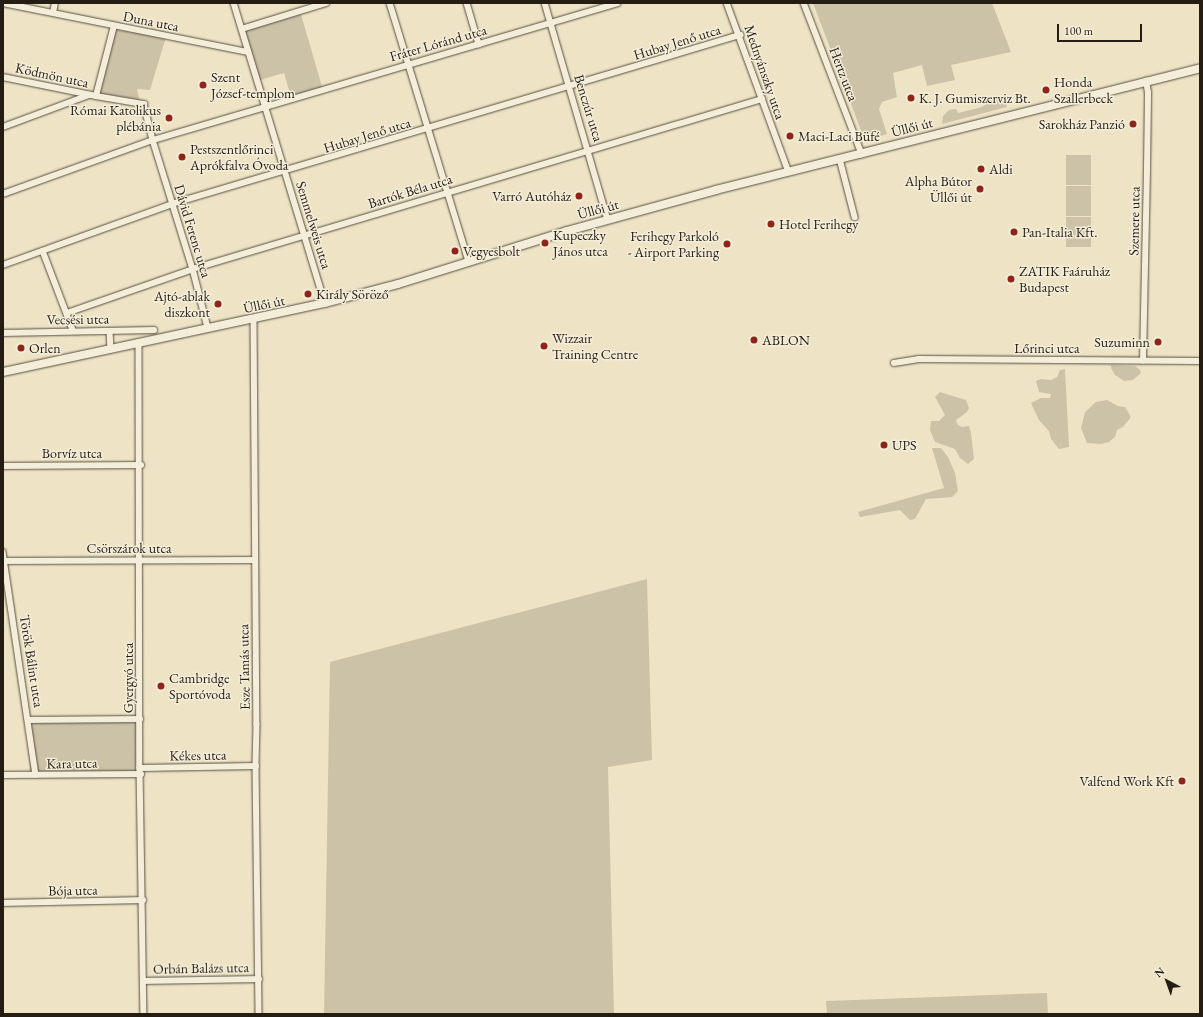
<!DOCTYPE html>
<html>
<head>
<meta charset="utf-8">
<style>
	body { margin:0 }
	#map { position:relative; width:1203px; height:1017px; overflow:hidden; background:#eee4c5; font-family:"EB Garamond",serif }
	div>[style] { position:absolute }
	.green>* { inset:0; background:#ccc2a7; transform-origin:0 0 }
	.roads { filter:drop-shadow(0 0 1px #574e40) drop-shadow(0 0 1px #574e40) }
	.minor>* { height:5.5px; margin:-2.75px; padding:0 2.75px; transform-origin:2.75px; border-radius:2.75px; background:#f4edd9 }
	.secondary>* { height:8px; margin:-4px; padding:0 4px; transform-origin:4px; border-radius:4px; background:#f4edd9 }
	.dots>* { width:11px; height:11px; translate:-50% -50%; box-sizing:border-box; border:2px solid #f4edd9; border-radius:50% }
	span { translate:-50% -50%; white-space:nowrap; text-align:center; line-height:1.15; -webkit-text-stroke:3px #f4edd9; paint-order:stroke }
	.street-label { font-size:14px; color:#251c13 }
	.poi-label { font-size:14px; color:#251c13 }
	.left { translate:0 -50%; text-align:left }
	.right { translate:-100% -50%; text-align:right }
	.frame { position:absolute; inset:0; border:4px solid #251c13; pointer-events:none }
	.north { position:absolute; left:1147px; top:961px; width:40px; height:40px; -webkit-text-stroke:3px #f4edd9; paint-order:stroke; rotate:319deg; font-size:11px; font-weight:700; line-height:16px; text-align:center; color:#251c13 }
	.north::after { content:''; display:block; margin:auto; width:14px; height:18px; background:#251c13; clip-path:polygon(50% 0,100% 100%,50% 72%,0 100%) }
	.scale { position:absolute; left:1057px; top:24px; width:85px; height:18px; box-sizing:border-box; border:2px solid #251c13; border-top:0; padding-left:5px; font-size:12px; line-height:14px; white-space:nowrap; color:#251c13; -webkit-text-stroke:3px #f4edd9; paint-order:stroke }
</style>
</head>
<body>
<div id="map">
	<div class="green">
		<i style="clip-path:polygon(813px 3px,992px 3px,1011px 52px,951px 65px,955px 80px,927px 86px,922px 65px,893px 73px,897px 97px,882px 102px,879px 109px,887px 134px,865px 141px)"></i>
		<i style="clip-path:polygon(300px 11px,323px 90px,292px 100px,284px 73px,257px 81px,242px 30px)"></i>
		<i style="clip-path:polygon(114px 26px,166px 37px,150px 90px,137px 89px,140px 102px,96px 96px)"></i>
		<i style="clip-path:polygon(996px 96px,1003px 98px,1006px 102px,1007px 107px,942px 124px,943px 116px,949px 110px,956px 109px,958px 113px,982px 107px)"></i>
		<i style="left:1066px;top:155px;width:25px;height:30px"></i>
		<i style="left:1066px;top:186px;width:25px;height:30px"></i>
		<i style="left:1066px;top:217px;width:25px;height:30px"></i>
		<i style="clip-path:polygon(1111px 365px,1135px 366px,1140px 370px,1141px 373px,1133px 380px,1124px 381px,1115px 375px,1111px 368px)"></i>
		<i style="clip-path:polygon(1065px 369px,1069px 447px,1059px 449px,1051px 439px,1049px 431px,1039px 420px,1031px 403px,1041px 398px,1050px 398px,1051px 394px,1039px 392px,1036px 381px,1041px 379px,1051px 380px,1057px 377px,1060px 370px)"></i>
		<i style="clip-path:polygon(940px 392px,966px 400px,969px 408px,967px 412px,956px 420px,957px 424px,962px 427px,969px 426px,971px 433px,974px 459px,968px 464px,960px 458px,955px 449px,935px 442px,930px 430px,931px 421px,939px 421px,945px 415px,935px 397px)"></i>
		<i style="clip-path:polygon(1107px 400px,1118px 406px,1125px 407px,1131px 417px,1123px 427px,1117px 430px,1115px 437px,1109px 442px,1101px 444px,1087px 443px,1081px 428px,1085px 412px,1096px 402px)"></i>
		<i style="clip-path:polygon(932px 448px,941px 448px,948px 457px,955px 473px,958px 491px,952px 497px,926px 499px,915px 519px,910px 520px,900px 510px,860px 517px,858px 512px,944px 488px)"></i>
		<i style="clip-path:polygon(647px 579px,652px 760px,608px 767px,614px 1014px,324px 1014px,330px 662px)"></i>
		<i style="left:140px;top:719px;width:55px;height:111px;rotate:89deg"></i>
		<i style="clip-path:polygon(1047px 993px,1048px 1014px,827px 1014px,826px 1001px)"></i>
	</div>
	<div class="roads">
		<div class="minor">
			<i style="left:3px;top:3px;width:250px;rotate:11.3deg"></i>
			<i style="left:234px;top:3px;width:313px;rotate:73.1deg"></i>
			<i style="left:390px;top:3px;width:270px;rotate:73deg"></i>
			<i style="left:467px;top:3px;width:43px;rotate:73.7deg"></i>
			<i style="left:545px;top:3px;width:226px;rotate:73.8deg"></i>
			<i style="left:727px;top:3px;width:180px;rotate:69.9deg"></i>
			<i style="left:804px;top:3px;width:162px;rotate:69deg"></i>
			<i style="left:53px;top:13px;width:10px;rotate:-79deg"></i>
			<i style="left:242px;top:29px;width:88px;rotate:-17.2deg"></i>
			<i style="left:3px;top:77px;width:95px;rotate:11.5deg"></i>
			<i style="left:96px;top:96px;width:49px;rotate:9.5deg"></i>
			<i style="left:144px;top:104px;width:37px;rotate:76deg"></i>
			<i style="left:153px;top:140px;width:135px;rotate:72.8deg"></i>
			<i style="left:193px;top:269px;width:61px;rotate:75.7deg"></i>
			<i style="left:96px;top:96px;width:72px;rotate:-75.6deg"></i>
			<i style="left:3px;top:127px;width:92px;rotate:-20.4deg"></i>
			<i style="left:840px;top:159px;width:60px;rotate:75.5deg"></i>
			<i style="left:3px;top:194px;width:159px;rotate:-19.8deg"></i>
			<i style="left:153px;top:140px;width:484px;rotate:-16.4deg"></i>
			<i style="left:43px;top:251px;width:85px;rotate:69.2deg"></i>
			<i style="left:3px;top:265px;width:180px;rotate:-19.8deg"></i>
			<i style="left:172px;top:204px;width:593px;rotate:-16.57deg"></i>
			<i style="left:67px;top:313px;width:133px;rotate:-19.2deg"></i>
			<i style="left:193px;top:269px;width:594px;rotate:-16.63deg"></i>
			<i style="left:254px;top:319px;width:405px;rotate:89.6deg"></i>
			<i style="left:257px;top:724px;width:42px;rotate:91.4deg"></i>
			<i style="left:256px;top:766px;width:248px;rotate:89.3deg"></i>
			<i style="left:110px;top:331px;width:17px;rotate:87deg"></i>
			<i style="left:3px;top:333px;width:151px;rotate:-1.1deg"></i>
			<i style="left:139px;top:342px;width:426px;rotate:89.9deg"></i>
			<i style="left:140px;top:768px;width:246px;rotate:89.1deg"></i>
			<i style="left:1143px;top:361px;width:193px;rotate:-88.8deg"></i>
			<i style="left:1147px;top:168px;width:75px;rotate:-89.2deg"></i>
			<i style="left:1148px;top:93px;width:12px;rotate:-99deg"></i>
			<i style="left:894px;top:363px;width:25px;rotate:-9deg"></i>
			<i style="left:919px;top:359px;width:281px;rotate:0.4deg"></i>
			<i style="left:3px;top:466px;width:138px;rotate:-0.4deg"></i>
			<i style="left:3px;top:552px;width:225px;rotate:81.6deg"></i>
			<i style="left:3px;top:561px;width:252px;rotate:-0.2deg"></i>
			<i style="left:29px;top:720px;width:111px;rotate:-0.5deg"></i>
			<i style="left:140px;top:768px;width:116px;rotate:-1deg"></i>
			<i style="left:3px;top:775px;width:138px;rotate:-0.4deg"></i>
			<i style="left:3px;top:903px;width:140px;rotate:-1.2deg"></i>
			<i style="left:144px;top:981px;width:115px;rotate:-1deg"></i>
		</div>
		<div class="secondary">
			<i style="left:3px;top:372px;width:329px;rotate:-12.1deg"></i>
			<i style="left:325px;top:303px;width:75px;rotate:-14.6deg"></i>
			<i style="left:398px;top:284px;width:177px;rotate:-17.4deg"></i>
			<i style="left:567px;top:231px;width:155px;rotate:-15.4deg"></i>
			<i style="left:716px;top:190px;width:499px;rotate:-14.1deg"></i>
		</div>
	</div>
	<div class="dots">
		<i style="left:203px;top:85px;background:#8f2418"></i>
		<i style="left:1046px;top:90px;background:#8f2418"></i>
		<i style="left:911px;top:98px;background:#8f2418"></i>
		<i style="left:169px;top:118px;background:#8f2418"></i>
		<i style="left:1133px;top:124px;background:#8f2418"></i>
		<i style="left:790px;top:136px;background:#8f2418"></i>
		<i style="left:182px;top:157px;background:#8f2418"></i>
		<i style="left:981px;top:169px;background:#8f2418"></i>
		<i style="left:980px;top:189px;background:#8f2418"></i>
		<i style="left:579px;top:196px;background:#8f2418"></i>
		<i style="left:771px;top:224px;background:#8f2418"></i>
		<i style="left:1014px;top:232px;background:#8f2418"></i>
		<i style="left:545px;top:243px;background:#8f2418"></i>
		<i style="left:727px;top:244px;background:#8f2418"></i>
		<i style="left:455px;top:251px;background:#8f2418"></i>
		<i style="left:1011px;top:279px;background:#8f2418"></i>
		<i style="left:308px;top:294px;background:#8f2418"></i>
		<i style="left:218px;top:304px;background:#8f2418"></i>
		<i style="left:754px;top:340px;background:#8f2418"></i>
		<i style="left:1158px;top:342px;background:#8f2418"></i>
		<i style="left:544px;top:346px;background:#8f2418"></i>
		<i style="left:21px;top:348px;background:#8f2418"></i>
		<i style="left:884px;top:445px;background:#8f2418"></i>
		<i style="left:161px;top:686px;background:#8f2418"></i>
		<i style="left:1182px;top:781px;background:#8f2418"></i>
	</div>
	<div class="street-label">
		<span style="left:151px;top:21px;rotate:11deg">Duna utca</span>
		<span style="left:677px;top:42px;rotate:-17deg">Hubay Jenő utca</span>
		<span style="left:438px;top:43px;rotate:-16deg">Fráter Lóránd utca</span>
		<span style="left:765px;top:72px;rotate:71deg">Mednyánszky utca</span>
		<span style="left:844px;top:74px;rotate:69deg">Hertz utca</span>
		<span style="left:52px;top:75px;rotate:12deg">Ködmön utca</span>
		<span style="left:589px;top:108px;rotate:73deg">Benczúr utca</span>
		<span style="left:912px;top:127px;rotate:-14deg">Üllői út</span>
		<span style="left:367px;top:135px;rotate:-17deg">Hubay Jenő utca</span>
		<span style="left:410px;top:191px;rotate:-17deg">Bartók Béla utca</span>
		<span style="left:598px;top:209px;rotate:-15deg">Üllői út</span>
		<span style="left:1134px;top:221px;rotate:-89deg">Szemere utca</span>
		<span style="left:314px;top:225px;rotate:73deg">Semmelweis utca</span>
		<span style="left:193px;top:231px;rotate:73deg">Dávid Ferenc utca</span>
		<span style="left:264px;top:304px;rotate:-12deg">Üllői út</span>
		<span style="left:78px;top:319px;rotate:-1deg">Vecsési utca</span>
		<span style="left:1047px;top:348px">Lőrinci utca</span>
		<span style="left:72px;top:453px">Borvíz utca</span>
		<span style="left:129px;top:548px">Csörszárok utca</span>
		<span style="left:32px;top:661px;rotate:81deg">Török Bálint utca</span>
		<span style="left:244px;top:667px;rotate:-91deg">Esze Tamás utca</span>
		<span style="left:128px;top:678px;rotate:-90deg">Gyergyó utca</span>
		<span style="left:198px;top:755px;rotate:-1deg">Kékes utca</span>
		<span style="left:72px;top:763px;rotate:-1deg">Kara utca</span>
		<span style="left:73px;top:890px;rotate:-1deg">Bója utca</span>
		<span style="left:201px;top:968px;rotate:-1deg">Orbán Balázs utca</span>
	</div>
	<div class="poi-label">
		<span class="left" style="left:211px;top:85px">Szent<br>József-templom</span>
		<span class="left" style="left:1054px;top:90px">Honda<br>Szallerbeck</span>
		<span class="left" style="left:919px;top:98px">K. J. Gumiszerviz Bt.</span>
		<span class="right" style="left:161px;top:118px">Római Katolikus<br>plébánia</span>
		<span class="right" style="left:1125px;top:124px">Sarokház Panzió</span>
		<span class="left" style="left:798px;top:136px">Maci-Laci Büfé</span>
		<span class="left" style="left:190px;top:157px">Pestszentlőrinci<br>Aprókfalva Óvoda</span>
		<span class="left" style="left:989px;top:169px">Aldi</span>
		<span class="right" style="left:972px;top:189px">Alpha Bútor<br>Üllői út</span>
		<span class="right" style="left:571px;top:196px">Varró Autóház</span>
		<span class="left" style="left:779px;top:224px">Hotel Ferihegy</span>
		<span class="left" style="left:1022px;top:232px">Pan-Italia Kft.</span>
		<span class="left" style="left:553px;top:243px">Kupeczky<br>János utca</span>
		<span class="right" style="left:719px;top:244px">Ferihegy Parkoló<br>- Airport Parking</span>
		<span class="left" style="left:463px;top:251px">Vegyesbolt</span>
		<span class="left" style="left:1019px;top:279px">ZATIK Faáruház<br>Budapest</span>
		<span class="left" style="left:316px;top:294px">Király Söröző</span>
		<span class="right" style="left:210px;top:304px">Ajtó-ablak<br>diszkont</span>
		<span class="left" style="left:552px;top:346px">Wizzair<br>Training Centre</span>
		<span class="left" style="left:762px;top:340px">ABLON</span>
		<span class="right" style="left:1150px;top:342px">Suzuminn</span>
		<span class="left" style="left:29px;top:348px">Orlen</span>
		<span class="left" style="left:892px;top:445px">UPS</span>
		<span class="left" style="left:169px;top:686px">Cambridge<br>Sportóvoda</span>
		<span class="right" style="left:1174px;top:781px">Valfend Work Kft</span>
	</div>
	<div class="frame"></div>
	<div class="north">N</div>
	<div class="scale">100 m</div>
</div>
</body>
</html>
